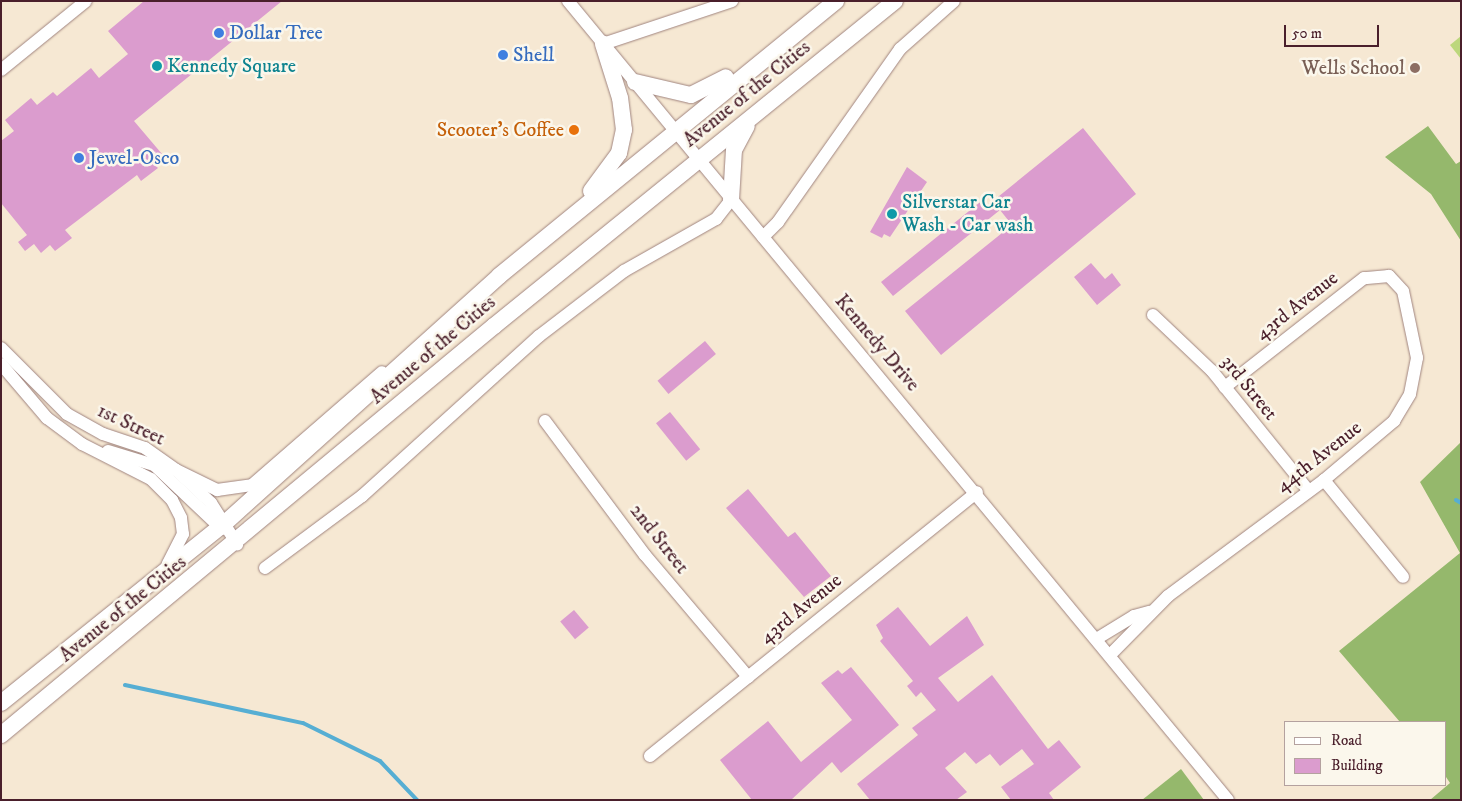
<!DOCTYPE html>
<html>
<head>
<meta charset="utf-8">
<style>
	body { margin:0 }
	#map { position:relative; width:1462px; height:801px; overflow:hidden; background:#f6e8d3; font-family:"IM FELL DW Pica",serif }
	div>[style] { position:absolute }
	.green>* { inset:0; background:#bcd77c }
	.forest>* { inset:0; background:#95b86c }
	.stream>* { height:4px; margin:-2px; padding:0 2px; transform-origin:2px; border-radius:2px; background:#56aed3 }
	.building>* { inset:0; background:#db9cce; transform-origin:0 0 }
	.roads { filter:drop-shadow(0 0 1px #a0847f) drop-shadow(0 0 1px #a0847f) }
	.minor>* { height:12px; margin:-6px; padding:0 6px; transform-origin:6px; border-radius:6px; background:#fff }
	.major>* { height:16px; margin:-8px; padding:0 8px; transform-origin:8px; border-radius:8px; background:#fff }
	.dots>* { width:14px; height:14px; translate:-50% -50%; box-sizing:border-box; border:2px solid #fbf7ec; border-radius:50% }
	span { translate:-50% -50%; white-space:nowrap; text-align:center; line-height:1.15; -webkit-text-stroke:5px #fbf7ec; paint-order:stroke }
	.shop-label { font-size:20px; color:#366cbe }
	.left { translate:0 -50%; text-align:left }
	.culture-label { font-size:20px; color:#0d838f }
	.education-label { font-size:20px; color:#785e54 }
	.right { translate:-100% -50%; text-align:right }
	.street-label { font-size:20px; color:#4a1f2b }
	.food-label { font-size:20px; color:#c56008 }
	.frame { position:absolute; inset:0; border:2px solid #4a1f2b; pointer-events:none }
	.legend { position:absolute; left:1284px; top:721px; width:162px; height:65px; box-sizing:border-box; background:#fbf7ec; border:1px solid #b4a19f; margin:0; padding:6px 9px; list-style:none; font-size:15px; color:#4a1f2b }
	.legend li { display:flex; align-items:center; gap:10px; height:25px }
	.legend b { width:25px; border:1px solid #b4a19f }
	.scale { position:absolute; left:1284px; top:25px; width:95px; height:22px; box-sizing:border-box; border:2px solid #4a1f2b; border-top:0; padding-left:6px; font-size:15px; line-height:18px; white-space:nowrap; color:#4a1f2b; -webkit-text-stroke:4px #fbf7ec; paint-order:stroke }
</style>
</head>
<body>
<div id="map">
	<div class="green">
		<i style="clip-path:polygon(1461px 36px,1461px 59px,1450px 45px)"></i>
	</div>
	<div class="forest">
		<i style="clip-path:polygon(1428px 126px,1456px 164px,1461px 161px,1461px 241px,1431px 194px,1385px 157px)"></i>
		<i style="clip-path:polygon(1461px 442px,1461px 800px,1430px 800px,1450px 783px,1446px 777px,1446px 722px,1400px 722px,1339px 651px,1460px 553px,1420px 482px)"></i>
		<i style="clip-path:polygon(1181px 769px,1204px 800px,1142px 800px)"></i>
	</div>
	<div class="stream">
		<i style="left:1456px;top:500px;width:6px;rotate:31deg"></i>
		<i style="left:125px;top:685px;width:182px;rotate:12.1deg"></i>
		<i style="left:303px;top:723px;width:86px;rotate:26.3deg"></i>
		<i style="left:380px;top:761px;width:54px;rotate:46.5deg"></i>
	</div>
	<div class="building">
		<i style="clip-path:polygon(144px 1px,282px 1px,134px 121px,162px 154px,152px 162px,158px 168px,141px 181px,137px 175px,65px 230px,72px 238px,55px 251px,50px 245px,41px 253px,34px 244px,25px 251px,18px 242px,27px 235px,1px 203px,1px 141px,14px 131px,5px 120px,31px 98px,37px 105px,53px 92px,57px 96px,91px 68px,99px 78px,128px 54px,108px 31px)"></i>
		<i style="clip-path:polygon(1083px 128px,1136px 194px,941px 355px,905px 311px,1012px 225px,1000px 210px,893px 296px,881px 282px,984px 199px,988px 205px)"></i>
		<i style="clip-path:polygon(907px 167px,927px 182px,890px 237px,884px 234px,882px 238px,870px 232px)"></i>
		<i style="clip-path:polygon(1091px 263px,1105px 279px,1112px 273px,1121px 285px,1097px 305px,1074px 277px)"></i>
		<i style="left:705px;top:341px;width:17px;height:62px;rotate:50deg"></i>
		<i style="left:670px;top:412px;width:48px;height:18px;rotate:51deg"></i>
		<i style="clip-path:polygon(748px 489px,788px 537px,795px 532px,831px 576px,804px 597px,726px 508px)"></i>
		<i style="clip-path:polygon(898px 607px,930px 646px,967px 616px,984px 645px,938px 678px,958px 702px,992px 675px,1048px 749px,1059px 740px,1081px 767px,1049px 793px,1054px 800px,1011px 800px,1001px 787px,1034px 764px,1022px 749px,1000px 766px,990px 754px,976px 764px,965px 752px,945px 768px,967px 792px,956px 800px,870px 800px,857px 784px,918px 735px,912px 728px,936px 710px,921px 692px,916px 697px,907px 686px,913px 681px,880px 641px,883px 638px,876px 625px)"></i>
		<i style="left:574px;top:610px;width:23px;height:18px;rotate:50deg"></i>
		<i style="clip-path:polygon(851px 667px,899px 725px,841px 773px,832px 762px,791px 800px,752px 800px,720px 760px,768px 721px,801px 762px,852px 720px,821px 683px,838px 670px,842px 674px)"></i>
	</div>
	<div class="roads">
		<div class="minor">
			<i style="left:568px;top:1px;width:1036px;rotate:50.44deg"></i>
			<i style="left:603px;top:44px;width:136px;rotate:-18.4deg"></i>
			<i style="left:1px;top:70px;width:109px;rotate:-39.1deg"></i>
			<i style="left:763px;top:237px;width:21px;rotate:-45deg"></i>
			<i style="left:778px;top:222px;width:212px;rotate:-54.8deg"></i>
			<i style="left:900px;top:49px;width:72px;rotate:-41.6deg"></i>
			<i style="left:1153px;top:315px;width:81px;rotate:43.5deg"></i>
			<i style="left:1212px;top:371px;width:154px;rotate:51.1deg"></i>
			<i style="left:1px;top:348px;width:93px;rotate:45deg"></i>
			<i style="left:67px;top:414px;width:41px;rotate:29.1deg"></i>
			<i style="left:103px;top:434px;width:44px;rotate:18.4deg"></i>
			<i style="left:145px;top:448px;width:38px;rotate:35deg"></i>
			<i style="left:176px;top:470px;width:48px;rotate:43.3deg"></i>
			<i style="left:211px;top:503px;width:49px;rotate:57.6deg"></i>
			<i style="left:1px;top:364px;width:71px;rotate:49.6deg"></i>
			<i style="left:47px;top:418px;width:44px;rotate:36.6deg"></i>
			<i style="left:82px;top:444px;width:77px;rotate:26.9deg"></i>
			<i style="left:151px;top:479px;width:30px;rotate:45deg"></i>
			<i style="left:172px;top:500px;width:20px;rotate:63deg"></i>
			<i style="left:181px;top:518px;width:16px;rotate:83deg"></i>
			<i style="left:183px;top:534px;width:34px;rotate:117deg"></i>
			<i style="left:545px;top:421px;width:167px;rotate:53.3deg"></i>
			<i style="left:645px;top:555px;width:160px;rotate:49.8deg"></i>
			<i style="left:108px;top:451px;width:48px;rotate:16.9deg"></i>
			<i style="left:154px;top:465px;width:93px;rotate:43.3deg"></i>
			<i style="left:176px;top:470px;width:46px;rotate:26deg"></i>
			<i style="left:217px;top:490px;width:35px;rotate:-8deg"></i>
			<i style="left:252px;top:485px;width:172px;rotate:-41deg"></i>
			<i style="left:1324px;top:480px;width:125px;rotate:50.8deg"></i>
			<i style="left:265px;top:568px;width:121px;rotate:-36.6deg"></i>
			<i style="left:362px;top:496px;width:239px;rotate:-42.1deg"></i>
			<i style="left:539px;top:336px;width:107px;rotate:-37.4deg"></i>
			<i style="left:624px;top:271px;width:106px;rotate:-29.5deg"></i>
			<i style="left:716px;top:219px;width:24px;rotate:-52deg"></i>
			<i style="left:1098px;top:638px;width:42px;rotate:-31.4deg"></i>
			<i style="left:1134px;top:616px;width:16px;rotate:-15deg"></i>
			<i style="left:1111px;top:654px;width:81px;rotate:-45.5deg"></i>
			<i style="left:1168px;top:596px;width:194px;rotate:-36.6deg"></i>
			<i style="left:1324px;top:480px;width:92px;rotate:-40.1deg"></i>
			<i style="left:1394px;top:421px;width:31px;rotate:-59deg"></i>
			<i style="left:1410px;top:394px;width:37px;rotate:-79deg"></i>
			<i style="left:1417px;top:358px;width:68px;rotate:-101.8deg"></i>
			<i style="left:1403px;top:291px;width:21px;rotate:-133deg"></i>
			<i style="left:1389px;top:276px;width:25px;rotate:175deg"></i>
			<i style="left:1364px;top:278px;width:177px;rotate:141.9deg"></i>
			<i style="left:650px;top:756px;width:420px;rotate:-38.9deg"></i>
		</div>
		<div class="major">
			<i style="left:635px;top:82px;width:57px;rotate:13.1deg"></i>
			<i style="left:691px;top:95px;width:39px;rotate:-27deg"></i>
			<i style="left:591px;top:191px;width:47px;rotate:-53.6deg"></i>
			<i style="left:619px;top:153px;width:24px;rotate:-78deg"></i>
			<i style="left:624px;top:130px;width:32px;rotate:-97deg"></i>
			<i style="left:620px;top:98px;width:57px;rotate:-107.5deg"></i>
			<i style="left:731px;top:200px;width:50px;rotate:-86.6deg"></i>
			<i style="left:734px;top:150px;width:27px;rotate:-62deg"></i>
			<i style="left:1px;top:703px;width:287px;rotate:-38.8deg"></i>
			<i style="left:225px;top:523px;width:369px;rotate:-42deg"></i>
			<i style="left:499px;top:276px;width:435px;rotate:-39.2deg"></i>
			<i style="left:1px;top:735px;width:641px;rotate:-39.68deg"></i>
			<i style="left:494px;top:326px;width:516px;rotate:-39.02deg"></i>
		</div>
	</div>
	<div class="dots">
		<i style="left:219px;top:33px;background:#3f7fe0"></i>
		<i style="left:503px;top:55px;background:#3f7fe0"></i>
		<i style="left:157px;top:66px;background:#0f9aa8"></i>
		<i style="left:1415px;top:68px;background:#8d6e63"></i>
		<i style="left:574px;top:130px;background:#e8710a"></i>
		<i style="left:79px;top:158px;background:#3f7fe0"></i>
		<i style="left:892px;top:214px;background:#0f9aa8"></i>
	</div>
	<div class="shop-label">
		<span class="left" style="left:229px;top:33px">Dollar Tree</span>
		<span class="left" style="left:513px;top:55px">Shell</span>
		<span class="left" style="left:89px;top:158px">Jewel-Osco</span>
	</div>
	<div class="culture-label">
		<span class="left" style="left:167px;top:66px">Kennedy Square</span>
		<span class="left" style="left:902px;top:214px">Silverstar Car<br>Wash - Car wash</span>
	</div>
	<div class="education-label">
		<span class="right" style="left:1405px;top:68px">Wells School</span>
	</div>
	<div class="street-label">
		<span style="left:747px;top:94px;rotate:-39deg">Avenue of the Cities</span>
		<span style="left:1297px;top:306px;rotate:-38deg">43rd Avenue</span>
		<span style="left:877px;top:343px;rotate:50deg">Kennedy Drive</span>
		<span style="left:433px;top:350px;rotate:-40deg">Avenue of the Cities</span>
		<span style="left:1249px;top:388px;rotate:51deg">3rd Street</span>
		<span style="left:131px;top:425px;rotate:25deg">1st Street</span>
		<span style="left:1319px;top:457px;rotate:-38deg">44th Avenue</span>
		<span style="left:659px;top:539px;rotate:52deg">2nd Street</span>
		<span style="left:123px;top:609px;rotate:-39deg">Avenue of the Cities</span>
		<span style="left:801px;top:609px;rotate:-39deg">43rd Avenue</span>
	</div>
	<div class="food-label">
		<span class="right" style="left:564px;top:130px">Scooter's Coffee</span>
	</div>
	<div class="frame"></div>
	<ul class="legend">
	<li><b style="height:6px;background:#fff"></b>Road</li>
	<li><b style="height:14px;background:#db9cce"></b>Building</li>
	</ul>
	<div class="scale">50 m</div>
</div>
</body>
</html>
